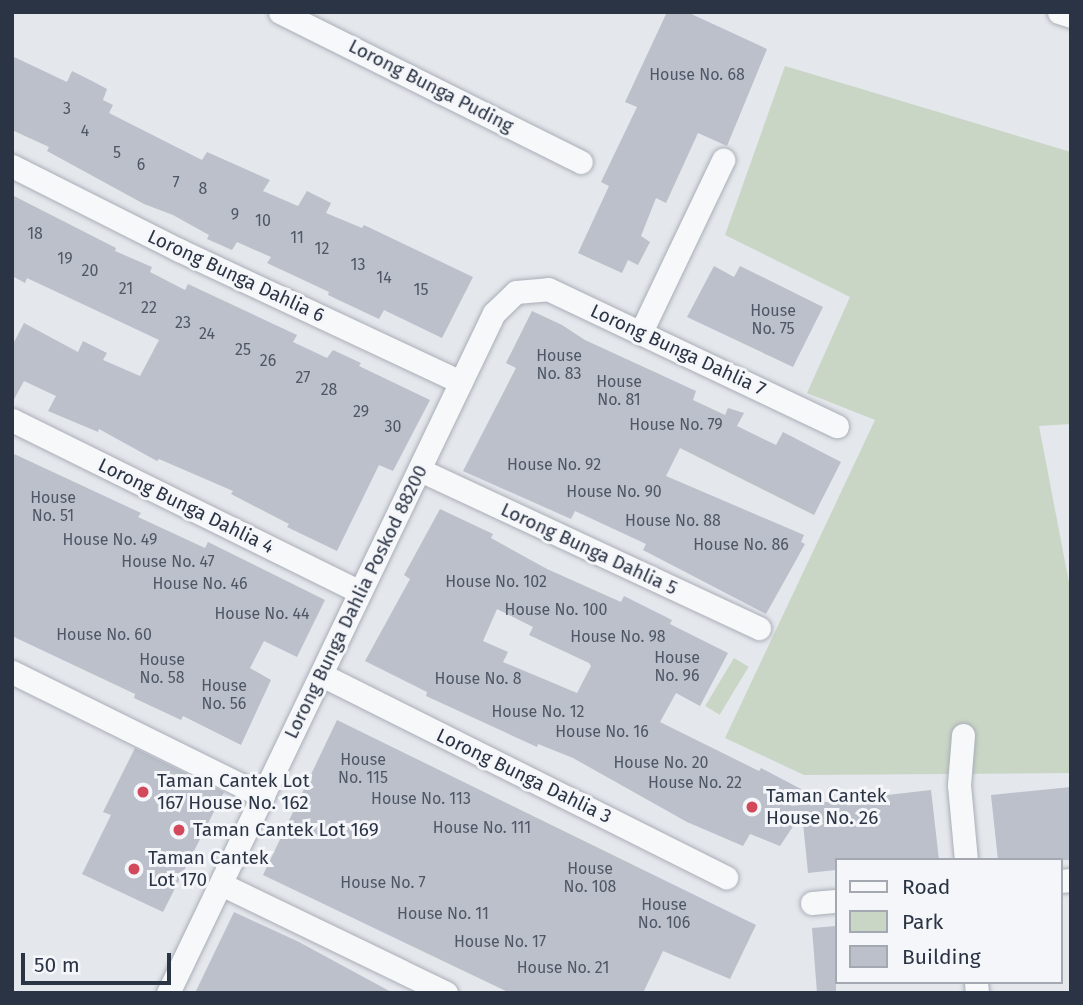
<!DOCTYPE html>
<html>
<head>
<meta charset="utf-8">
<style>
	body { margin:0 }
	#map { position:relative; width:1083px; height:1005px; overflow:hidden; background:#e4e7ec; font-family:"Fira Sans",sans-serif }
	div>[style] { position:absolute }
	.green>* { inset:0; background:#c9d6c5; transform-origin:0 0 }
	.building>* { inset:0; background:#bbc0ca }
	.roads { filter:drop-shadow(0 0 2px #a9aeb7) drop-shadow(0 0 2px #a9aeb7) }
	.minor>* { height:23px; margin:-11.5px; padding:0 11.5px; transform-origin:11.5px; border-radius:11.5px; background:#f7f8fa }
	.dots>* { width:19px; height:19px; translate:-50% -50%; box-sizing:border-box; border:4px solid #f4f6f9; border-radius:50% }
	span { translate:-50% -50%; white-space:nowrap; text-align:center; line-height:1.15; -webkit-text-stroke:6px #f4f6f9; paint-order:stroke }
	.number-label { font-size:16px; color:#4f5766 }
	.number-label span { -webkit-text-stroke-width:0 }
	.street-label { font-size:19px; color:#2b3445 }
	.poi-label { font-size:19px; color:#2b3445 }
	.left { translate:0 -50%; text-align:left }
	.frame { position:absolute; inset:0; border:14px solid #2b3445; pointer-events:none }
	.legend { position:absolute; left:835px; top:858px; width:228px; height:126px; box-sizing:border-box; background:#f4f6f9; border:2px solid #a4a8b1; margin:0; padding:9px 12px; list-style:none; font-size:21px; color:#2b3445 }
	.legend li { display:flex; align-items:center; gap:14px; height:35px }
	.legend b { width:35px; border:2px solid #a4a8b1 }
	.scale { position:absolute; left:21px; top:953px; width:150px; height:32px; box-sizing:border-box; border:4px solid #2b3445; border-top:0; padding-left:9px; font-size:21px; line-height:24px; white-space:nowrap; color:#2b3445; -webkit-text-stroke:5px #f4f6f9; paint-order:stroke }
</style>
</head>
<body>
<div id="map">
	<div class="green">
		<i style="clip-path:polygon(785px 66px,1071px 152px,1071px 424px,1039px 426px,1071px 593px,1071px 773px,804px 775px,725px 738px,875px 420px,807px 393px,850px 297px,725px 235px)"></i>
		<i style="left:734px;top:658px;width:17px;height:56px;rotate:31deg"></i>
	</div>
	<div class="building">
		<i style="clip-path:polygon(667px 12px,687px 12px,767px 49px,727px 146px,698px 133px,666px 203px,656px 198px,641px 236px,650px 242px,638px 265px,628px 260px,622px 273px,578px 253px,609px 186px,601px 182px,637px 107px,625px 102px)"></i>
		<i style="clip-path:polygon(12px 56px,67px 82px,72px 71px,94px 82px,107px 89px,103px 100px,113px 105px,109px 113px,202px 160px,207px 152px,270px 180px,263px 191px,298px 206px,307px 191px,331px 203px,326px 213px,362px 228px,364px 225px,473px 277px,442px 338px,384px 310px,379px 319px,328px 295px,329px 292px,267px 263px,271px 257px,237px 242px,232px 250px,207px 239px,209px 235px,173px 215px,144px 204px,47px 151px,49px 147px,12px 130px)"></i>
		<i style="clip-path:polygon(12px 195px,116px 248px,115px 251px,152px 267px,150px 272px,185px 290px,188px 284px,297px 335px,293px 342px,327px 358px,333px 350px,361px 363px,359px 366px,430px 400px,393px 471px,379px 465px,337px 551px,287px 527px,289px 524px,231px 494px,233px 491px,159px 459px,157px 461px,99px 429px,98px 432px,48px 411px,56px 396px,24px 381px,12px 403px,12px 346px,24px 323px,78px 352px,83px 341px,107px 353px,103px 360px,140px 376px,159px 340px,27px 278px,25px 283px,12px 276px)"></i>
		<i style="clip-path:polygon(714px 266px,734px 277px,740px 266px,823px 307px,793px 367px,687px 317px)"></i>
		<i style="clip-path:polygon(532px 311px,562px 325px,585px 340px,696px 391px,693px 400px,725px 415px,728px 408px,744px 413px,737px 426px,776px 445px,783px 432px,841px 462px,814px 515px,680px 448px,666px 476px,804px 535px,801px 542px,805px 544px,766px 614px,643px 550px,646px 544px,575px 511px,571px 519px,463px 471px,516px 368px,506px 363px)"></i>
		<i style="clip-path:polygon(12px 453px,141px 513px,138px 517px,205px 548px,208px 542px,325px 600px,297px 657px,264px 641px,250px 668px,271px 680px,241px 745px,183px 716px,181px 720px,134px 698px,135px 694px,12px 636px)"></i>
		<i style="clip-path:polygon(evenodd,440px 509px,493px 534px,491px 538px,547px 569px,621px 602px,624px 596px,672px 620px,670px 624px,728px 653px,700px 706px,676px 693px,660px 722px,759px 771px,761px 768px,801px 789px,791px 806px,931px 790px,939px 860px,836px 860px,836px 870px,808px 873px,802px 813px,780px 846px,750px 834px,743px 846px,687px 822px,573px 758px,538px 744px,537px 747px,426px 696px,427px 692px,365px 661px,410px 579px,404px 575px,440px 509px,497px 609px,533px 627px,529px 635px,589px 663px,591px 666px,577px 693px,503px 662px,508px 652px,483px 641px,497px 609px)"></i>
		<i style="clip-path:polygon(337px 720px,756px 925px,730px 979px,663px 951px,643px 993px,510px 993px,263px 875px)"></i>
		<i style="clip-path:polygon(135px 748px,224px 792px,163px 912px,82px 874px,111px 815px,103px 812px)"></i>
		<i style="clip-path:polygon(1071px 787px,1071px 860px,998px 860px,991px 795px)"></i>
		<i style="clip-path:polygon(234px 912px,299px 942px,393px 993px,195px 993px)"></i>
		<i style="clip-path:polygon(836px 926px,836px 991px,817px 993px,812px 928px)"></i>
	</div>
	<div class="roads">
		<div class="minor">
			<i style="left:280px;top:12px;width:336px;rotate:26.5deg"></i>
			<i style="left:1059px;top:12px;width:13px;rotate:18deg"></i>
			<i style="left:12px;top:166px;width:187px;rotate:26.7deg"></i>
			<i style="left:179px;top:250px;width:311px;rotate:25.1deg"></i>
			<i style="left:641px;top:332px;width:191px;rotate:-64.5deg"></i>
			<i style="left:12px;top:420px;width:388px;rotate:26.3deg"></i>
			<i style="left:420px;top:470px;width:374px;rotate:25deg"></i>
			<i style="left:12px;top:672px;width:280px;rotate:26.3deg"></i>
			<i style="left:322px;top:675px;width:452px;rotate:26.6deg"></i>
			<i style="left:963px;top:735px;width:50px;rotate:94.6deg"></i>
			<i style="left:959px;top:785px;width:75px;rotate:84.7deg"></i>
			<i style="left:1060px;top:881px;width:11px;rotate:-5deg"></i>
			<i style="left:221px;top:884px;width:250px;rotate:25.8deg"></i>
			<i style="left:812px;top:903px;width:24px;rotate:-5deg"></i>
			<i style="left:976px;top:982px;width:11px;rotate:85deg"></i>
			<i style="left:168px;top:993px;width:754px;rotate:-64.39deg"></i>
			<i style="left:494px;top:313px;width:30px;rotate:-44deg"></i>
			<i style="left:516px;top:292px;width:32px;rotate:-5deg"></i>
			<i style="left:548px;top:289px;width:320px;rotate:25.4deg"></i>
		</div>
	</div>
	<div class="dots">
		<i style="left:143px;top:792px;background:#d1495b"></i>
		<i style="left:752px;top:807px;background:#d1495b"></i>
		<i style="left:179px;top:830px;background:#d1495b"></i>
		<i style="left:134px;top:869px;background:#d1495b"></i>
	</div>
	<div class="number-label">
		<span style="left:697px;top:75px">House No. 68</span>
		<span style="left:67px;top:109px">3</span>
		<span style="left:85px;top:131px">4</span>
		<span style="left:117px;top:153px">5</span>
		<span style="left:141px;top:165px">6</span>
		<span style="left:176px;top:183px">7</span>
		<span style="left:203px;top:189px">8</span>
		<span style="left:235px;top:215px">9</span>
		<span style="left:263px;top:221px">10</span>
		<span style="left:35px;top:234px">18</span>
		<span style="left:297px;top:238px">11</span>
		<span style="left:322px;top:249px">12</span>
		<span style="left:65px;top:259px">19</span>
		<span style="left:358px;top:265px">13</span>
		<span style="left:90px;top:271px">20</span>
		<span style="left:384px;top:278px">14</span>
		<span style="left:126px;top:289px">21</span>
		<span style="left:421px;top:290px">15</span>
		<span style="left:149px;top:308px">22</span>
		<span style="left:773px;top:320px">House<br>No. 75</span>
		<span style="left:183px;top:323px">23</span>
		<span style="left:207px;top:334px">24</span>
		<span style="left:243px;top:350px">25</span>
		<span style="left:559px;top:365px">House<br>No. 83</span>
		<span style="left:268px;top:361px">26</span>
		<span style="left:303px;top:378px">27</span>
		<span style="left:619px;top:391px">House<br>No. 81</span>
		<span style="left:329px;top:390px">28</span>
		<span style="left:361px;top:412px">29</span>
		<span style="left:676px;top:425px">House No. 79</span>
		<span style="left:393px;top:427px">30</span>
		<span style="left:554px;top:465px">House No. 92</span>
		<span style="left:614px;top:492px">House No. 90</span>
		<span style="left:53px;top:507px">House<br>No. 51</span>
		<span style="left:673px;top:521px">House No. 88</span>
		<span style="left:110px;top:540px">House No. 49</span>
		<span style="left:741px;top:545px">House No. 86</span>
		<span style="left:168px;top:562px">House No. 47</span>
		<span style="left:496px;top:582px">House No. 102</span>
		<span style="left:200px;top:584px">House No. 46</span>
		<span style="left:556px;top:610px">House No. 100</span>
		<span style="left:262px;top:614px">House No. 44</span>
		<span style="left:104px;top:635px">House No. 60</span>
		<span style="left:618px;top:637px">House No. 98</span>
		<span style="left:677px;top:667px">House<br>No. 96</span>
		<span style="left:162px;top:669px">House<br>No. 58</span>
		<span style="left:478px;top:679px">House No. 8</span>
		<span style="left:224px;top:695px">House<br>No. 56</span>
		<span style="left:538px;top:712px">House No. 12</span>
		<span style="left:602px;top:732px">House No. 16</span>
		<span style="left:363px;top:769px">House<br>No. 115</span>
		<span style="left:661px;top:763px">House No. 20</span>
		<span style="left:695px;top:783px">House No. 22</span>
		<span style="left:421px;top:799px">House No. 113</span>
		<span style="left:482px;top:828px">House No. 111</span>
		<span style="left:590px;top:878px">House<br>No. 108</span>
		<span style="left:383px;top:883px">House No. 7</span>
		<span style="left:664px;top:914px">House<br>No. 106</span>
		<span style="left:443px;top:914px">House No. 11</span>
		<span style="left:500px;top:942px">House No. 17</span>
		<span style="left:563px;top:968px">House No. 21</span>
	</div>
	<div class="street-label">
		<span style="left:431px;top:86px;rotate:27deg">Lorong Bunga Puding</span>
		<span style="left:236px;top:276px;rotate:25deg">Lorong Bunga Dahlia 6</span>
		<span style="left:678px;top:350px;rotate:25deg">Lorong Bunga Dahlia 7</span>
		<span style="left:186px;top:506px;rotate:26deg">Lorong Bunga Dahlia 4</span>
		<span style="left:589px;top:549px;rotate:25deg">Lorong Bunga Dahlia 5</span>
		<span style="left:356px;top:602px;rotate:-64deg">Lorong Bunga Dahlia Poskod 88200</span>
		<span style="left:524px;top:776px;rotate:26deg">Lorong Bunga Dahlia 3</span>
	</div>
	<div class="poi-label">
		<span class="left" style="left:157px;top:792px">Taman Cantek Lot<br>167 House No. 162</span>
		<span class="left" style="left:766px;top:807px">Taman Cantek<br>House No. 26</span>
		<span class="left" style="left:193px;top:830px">Taman Cantek Lot 169</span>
		<span class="left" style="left:148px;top:869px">Taman Cantek<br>Lot 170</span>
	</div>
	<div class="frame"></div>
	<ul class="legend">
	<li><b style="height:9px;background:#f7f8fa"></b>Road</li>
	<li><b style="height:19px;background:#c9d6c5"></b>Park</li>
	<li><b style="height:19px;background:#bbc0ca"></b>Building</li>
	</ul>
	<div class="scale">50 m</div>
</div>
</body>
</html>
